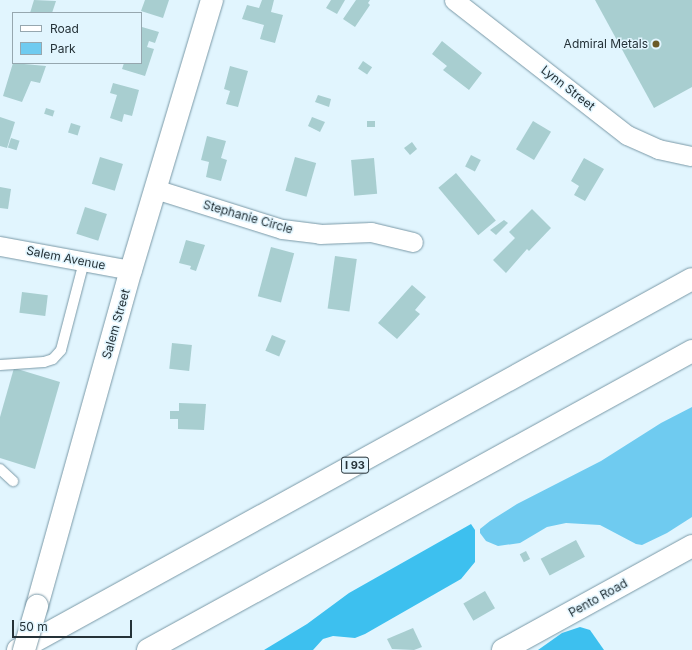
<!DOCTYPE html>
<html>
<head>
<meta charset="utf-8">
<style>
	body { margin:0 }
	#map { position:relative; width:692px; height:650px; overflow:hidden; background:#e1f5fe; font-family:Inter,sans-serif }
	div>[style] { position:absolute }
	.green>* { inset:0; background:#6fcbf0 }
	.forest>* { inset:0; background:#3dc0ef }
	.building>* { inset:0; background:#a8ced0; transform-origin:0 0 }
	.roads { filter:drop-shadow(0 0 1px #7a99a7) drop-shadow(0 0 1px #7a99a7) }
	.lane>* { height:10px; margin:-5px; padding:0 5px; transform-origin:5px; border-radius:5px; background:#fff }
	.street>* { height:19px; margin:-9.5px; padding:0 9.5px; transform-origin:9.5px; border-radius:9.5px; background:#fff }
	.secondary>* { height:22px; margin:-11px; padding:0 11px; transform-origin:11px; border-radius:11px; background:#fff }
	.highway>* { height:22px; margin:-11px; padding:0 11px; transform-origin:11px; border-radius:11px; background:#fff }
	.bridges { filter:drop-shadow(0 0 1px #7a99a7) drop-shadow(0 0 1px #7a99a7) }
	.secondary-bridge>* { height:22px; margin:-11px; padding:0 11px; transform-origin:11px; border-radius:11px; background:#fff }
	.dots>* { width:11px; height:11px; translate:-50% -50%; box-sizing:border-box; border:2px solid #e1f5fe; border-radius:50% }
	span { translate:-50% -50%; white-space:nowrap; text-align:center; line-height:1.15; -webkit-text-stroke:3px #e1f5fe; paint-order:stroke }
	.shield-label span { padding:1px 3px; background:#e1f5fe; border:1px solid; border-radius:3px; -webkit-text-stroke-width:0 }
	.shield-label { font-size:11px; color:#253238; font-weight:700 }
	.poi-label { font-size:12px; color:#253238 }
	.right { translate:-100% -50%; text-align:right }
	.street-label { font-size:12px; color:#253238 }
	.legend { position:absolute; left:12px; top:12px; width:130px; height:52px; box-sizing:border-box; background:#e1f5fe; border:1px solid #96a7af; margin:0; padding:5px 7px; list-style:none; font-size:12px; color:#253238 }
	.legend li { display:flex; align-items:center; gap:8px; height:20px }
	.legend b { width:20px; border:1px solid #96a7af }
	.scale { position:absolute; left:12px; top:620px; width:120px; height:18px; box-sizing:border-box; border:2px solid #253238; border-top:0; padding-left:5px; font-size:12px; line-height:14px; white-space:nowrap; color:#253238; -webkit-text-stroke:3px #e1f5fe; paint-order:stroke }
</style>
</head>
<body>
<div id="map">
	<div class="green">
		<i style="clip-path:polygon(692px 407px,692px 517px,667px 533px,642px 545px,636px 544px,600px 525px,566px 523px,547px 527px,520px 543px,498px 546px,486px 541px,480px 533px,480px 529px,490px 521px,517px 504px,601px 461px,661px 423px)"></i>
	</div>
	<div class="forest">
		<i style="clip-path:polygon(471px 524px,475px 530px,475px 562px,461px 579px,365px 634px,355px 638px,333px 636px,323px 639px,313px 650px,264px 650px,307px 624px,349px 593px)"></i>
		<i style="clip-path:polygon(580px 627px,590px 630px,604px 650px,538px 650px,562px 633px)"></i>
	</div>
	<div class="building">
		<i style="clip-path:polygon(34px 0,56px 1px,52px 13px,30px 13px)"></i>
		<i style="clip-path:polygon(145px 0,169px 0,163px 18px,141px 11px)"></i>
		<i style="clip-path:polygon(262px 0,274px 0,271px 12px,283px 15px,275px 43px,260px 39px,264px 25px,242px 19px,247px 5px,259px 8px)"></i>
		<i style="clip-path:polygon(331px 0,345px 0,337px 14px,326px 8px)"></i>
		<i style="clip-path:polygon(356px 0,370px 0,368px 3px,370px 5px,355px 27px,343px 19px)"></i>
		<i style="clip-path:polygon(595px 0,692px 0,692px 87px,654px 108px)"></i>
		<i style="clip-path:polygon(142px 27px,159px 32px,155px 43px,149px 41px,147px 47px,154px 49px,145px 76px,122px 69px,124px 63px,141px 63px)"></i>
		<i style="clip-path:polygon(442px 41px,482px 73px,469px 90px,443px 70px,447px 66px,432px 54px)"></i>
		<i style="left:363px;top:61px;width:11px;height:9px;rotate:34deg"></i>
		<i style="clip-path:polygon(13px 63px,46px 66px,40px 83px,31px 81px,22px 102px,3px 96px)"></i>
		<i style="clip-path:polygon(230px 66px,248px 71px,238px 107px,226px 104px,230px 91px,224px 89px)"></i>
		<i style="clip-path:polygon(113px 83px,139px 90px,132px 116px,124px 114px,122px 122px,110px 118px,117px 95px,110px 93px)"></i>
		<i style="clip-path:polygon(318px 95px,331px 99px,329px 107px,315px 102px)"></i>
		<i style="left:46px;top:108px;width:9px;height:6px;rotate:18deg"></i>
		<i style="clip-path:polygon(0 117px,15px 122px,7px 148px,0 146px)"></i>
		<i style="clip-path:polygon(312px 117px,325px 122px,320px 132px,308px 126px)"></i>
		<i style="left:367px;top:121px;width:8px;height:6px"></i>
		<i style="left:533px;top:121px;width:21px;height:33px;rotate:31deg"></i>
		<i style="left:71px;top:123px;width:10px;height:10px;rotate:17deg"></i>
		<i style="clip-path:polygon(207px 136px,226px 141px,221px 158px,227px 160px,221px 181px,206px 177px,209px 162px,201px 160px)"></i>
		<i style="left:11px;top:138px;width:9px;height:10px;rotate:18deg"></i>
		<i style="clip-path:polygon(412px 142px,417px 149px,410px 155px,404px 148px)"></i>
		<i style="left:471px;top:155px;width:11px;height:13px;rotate:27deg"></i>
		<i style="left:100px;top:157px;width:24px;height:28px;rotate:17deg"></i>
		<i style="left:295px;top:157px;width:22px;height:35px;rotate:16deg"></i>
		<i style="left:374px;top:158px;width:36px;height:23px;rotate:85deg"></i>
		<i style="clip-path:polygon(584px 158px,604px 169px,585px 201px,574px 195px,579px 186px,571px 181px)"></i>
		<i style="left:456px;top:173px;width:62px;height:23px;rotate:50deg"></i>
		<i style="clip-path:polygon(0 187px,11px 189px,8px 209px,0 208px)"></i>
		<i style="left:85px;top:207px;width:23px;height:28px;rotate:18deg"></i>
		<i style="clip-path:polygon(532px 209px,551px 228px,529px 251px,527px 249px,506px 273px,493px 260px,515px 238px,509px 232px)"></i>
		<i style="clip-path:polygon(504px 220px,508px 223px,496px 235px,490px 230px)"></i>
		<i style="clip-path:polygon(186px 240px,205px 245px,196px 271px,190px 269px,191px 266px,179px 263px)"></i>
		<i style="left:271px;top:247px;width:24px;height:51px;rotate:15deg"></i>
		<i style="left:335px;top:256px;width:22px;height:53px;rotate:8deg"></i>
		<i style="clip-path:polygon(412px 285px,426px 297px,415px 310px,420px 314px,397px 339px,378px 323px)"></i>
		<i style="left:22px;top:292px;width:26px;height:21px;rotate:7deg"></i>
		<i style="left:272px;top:335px;width:15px;height:17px;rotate:23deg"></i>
		<i style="left:172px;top:343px;width:20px;height:26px;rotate:6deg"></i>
		<i style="clip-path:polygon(14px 368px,60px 382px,35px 469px,0 458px,0 417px)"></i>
		<i style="clip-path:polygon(179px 403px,206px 404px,204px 430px,178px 429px,178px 419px,170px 419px,170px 411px,179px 411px)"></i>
		<i style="left:576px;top:540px;width:19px;height:40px;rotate:62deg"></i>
		<i style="left:526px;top:551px;width:9px;height:7px;rotate:63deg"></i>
		<i style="left:485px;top:591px;width:20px;height:25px;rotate:60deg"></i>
		<i style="clip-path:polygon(413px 628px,422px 647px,414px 650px,392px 649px,387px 639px)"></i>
	</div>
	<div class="roads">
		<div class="lane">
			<i style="left:0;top:365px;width:44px;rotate:-3.9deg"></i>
			<i style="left:44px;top:362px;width:9px;rotate:-18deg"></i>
			<i style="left:53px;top:359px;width:12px;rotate:-48deg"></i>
			<i style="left:61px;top:350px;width:91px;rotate:-75.4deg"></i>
			<i style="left:0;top:469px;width:18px;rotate:43deg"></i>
		</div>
		<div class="street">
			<i style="left:454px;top:0;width:219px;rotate:38deg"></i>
			<i style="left:627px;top:135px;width:34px;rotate:24deg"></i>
			<i style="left:658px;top:149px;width:33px;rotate:12deg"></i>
			<i style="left:155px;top:189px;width:133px;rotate:17.5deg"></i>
			<i style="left:282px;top:229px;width:38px;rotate:7deg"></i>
			<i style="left:320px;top:234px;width:51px;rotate:-2.2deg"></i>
			<i style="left:371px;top:232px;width:43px;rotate:13.4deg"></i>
			<i style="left:0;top:246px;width:133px;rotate:10.4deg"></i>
		</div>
		<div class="secondary">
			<i style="left:37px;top:606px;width:349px;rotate:-74.4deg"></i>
			<i style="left:131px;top:270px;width:282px;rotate:-73.3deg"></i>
			<i style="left:503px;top:650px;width:216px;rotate:-28.8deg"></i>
		</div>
		<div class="highway">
			<i style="left:18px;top:650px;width:769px;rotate:-28.83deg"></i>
			<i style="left:148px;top:650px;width:621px;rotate:-28.79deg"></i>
		</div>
	</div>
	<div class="bridges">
		<div class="secondary-bridge">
			<i style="left:24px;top:650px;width:46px;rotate:-73.5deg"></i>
		</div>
	</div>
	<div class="dots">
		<i style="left:656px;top:44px;background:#6b5b28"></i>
	</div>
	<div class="shield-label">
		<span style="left:355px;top:465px">I 93</span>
	</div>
	<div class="poi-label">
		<span class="right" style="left:648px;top:44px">Admiral Metals</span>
	</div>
	<div class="street-label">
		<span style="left:568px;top:88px;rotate:38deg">Lynn Street</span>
		<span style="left:248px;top:217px;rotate:16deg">Stephanie Circle</span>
		<span style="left:66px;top:258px;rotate:11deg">Salem Avenue</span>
		<span style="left:116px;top:324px;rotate:-74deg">Salem Street</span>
		<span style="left:598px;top:598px;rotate:-29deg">Pento Road</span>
	</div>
	<ul class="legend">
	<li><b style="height:5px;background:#fff"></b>Road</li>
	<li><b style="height:11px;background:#6fcbf0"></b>Park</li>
	</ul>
	<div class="scale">50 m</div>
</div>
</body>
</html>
